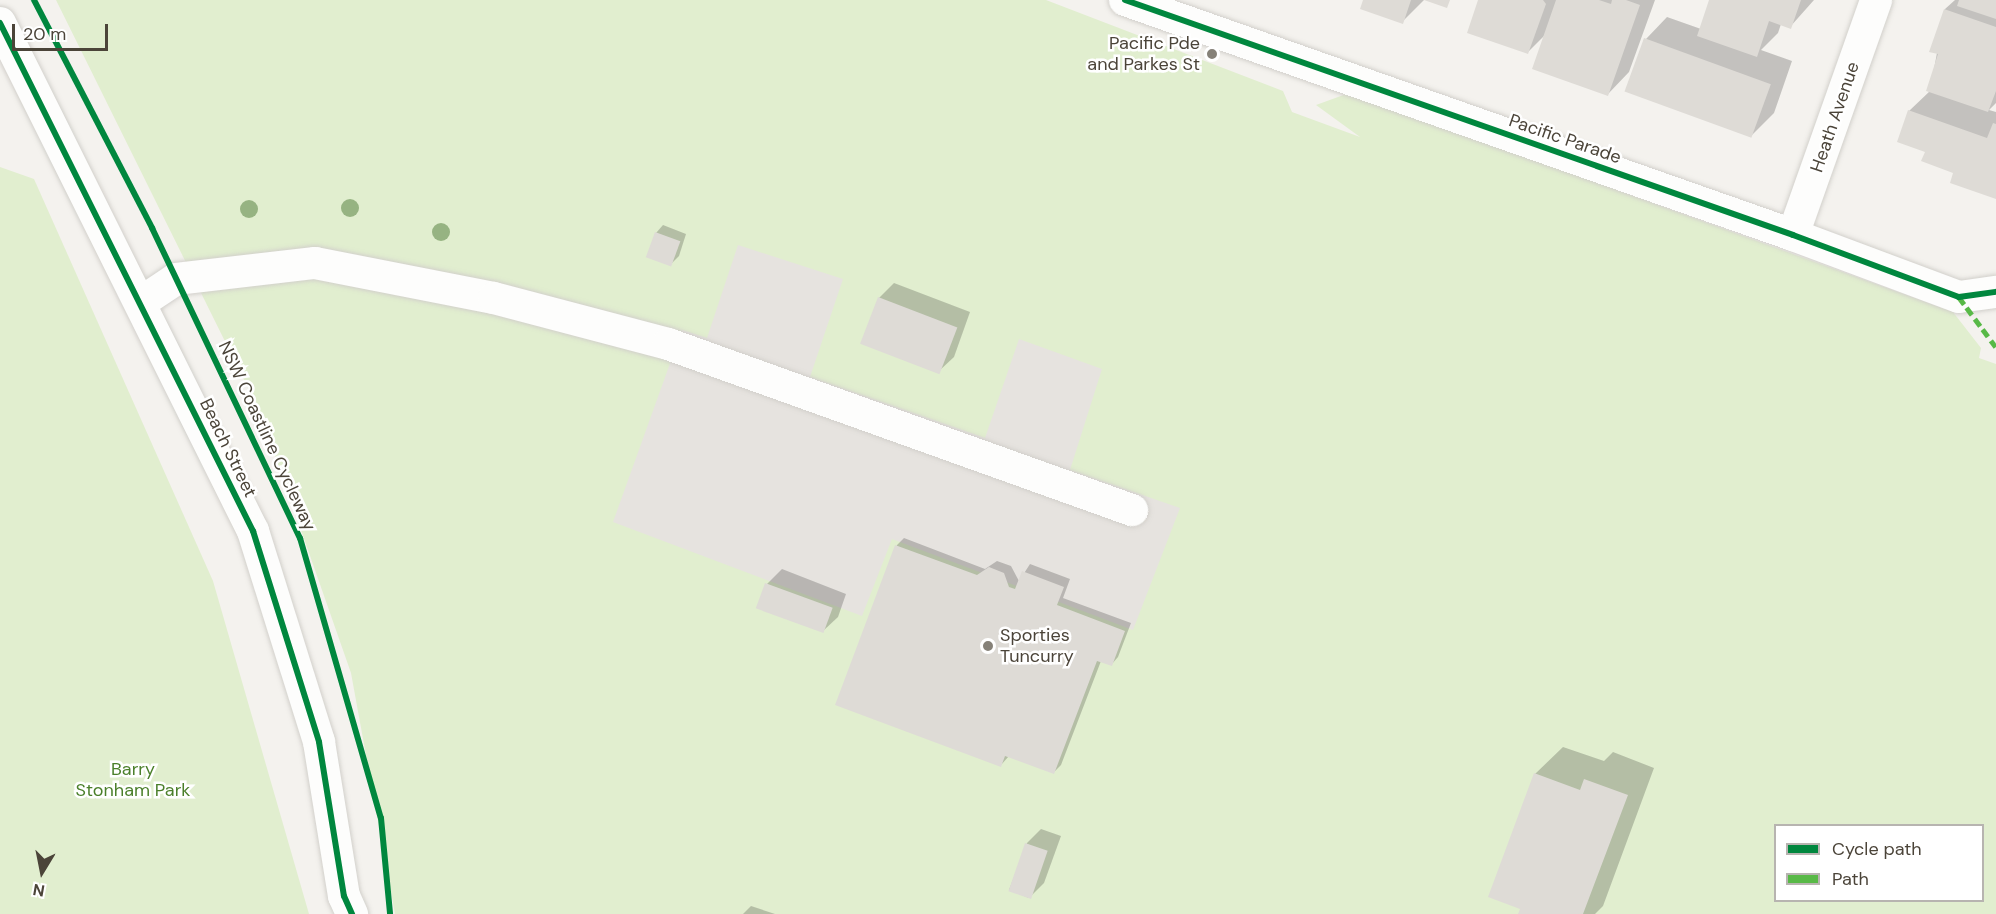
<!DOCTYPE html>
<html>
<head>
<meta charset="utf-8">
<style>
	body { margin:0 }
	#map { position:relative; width:1996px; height:914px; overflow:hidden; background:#f4f2ee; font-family:"DM Sans",sans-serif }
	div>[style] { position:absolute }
	.green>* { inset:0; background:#e1eecf }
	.parking>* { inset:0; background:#e6e3df }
	.shadow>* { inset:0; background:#0003 }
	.building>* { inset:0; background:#dedbd6; transform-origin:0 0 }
	.roads { filter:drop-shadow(0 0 2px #d2d0cb) drop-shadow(0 0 2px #d2d0cb) }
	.minor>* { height:32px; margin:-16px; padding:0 16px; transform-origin:16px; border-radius:16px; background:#fdfdfc }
	.quiet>* { height:4.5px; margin-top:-2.25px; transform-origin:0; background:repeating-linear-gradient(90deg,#58b947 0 9px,transparent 0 13.5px) }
	.cycleway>* { height:6px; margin:-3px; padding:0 3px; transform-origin:3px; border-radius:3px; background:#00873e }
	.trees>* { width:18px; height:18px; margin:-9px; border-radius:50%; background:#96b382 }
	.dots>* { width:16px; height:16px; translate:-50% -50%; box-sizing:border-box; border:3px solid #fff; border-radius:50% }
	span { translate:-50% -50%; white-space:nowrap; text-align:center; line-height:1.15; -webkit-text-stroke:5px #fff; paint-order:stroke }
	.poi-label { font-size:18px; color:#4b4439 }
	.right { translate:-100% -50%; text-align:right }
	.left { translate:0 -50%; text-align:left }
	.street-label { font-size:18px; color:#4b4439 }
	.park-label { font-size:18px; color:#4a7f2a }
	.legend { position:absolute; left:1774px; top:824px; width:210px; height:78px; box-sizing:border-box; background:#fff; border:2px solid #b7b4b0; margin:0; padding:8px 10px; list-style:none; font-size:18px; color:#4b4439 }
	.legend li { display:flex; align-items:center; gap:12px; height:30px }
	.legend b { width:30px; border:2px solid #b7b4b0 }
	.north { position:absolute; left:12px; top:842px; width:60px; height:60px; -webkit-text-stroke:4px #fff; paint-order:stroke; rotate:190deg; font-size:16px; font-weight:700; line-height:24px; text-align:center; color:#4b4439 }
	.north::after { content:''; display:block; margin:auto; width:21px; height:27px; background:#4b4439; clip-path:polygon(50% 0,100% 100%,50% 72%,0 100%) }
	.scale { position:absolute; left:12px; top:24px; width:96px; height:27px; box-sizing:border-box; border:3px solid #4b4439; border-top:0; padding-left:8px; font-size:18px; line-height:21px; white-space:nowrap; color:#4b4439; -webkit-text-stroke:4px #fff; paint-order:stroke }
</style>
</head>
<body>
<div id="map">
	<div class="green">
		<i style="clip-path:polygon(evenodd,56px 0,1046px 0,1283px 91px,1292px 112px,1360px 137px,1316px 105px,1349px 93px,1953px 312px,1981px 348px,1979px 358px,1996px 364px,1996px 914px,395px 914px,351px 673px,259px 410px,56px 0,1776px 826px,1982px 826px,1982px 900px,1776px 900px,1776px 826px)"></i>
		<i style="clip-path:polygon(0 167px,34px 179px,213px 581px,309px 914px,0 914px)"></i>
	</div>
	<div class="parking">
		<i style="clip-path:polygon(738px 245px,843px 279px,810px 377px,985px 438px,1019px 339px,1102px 369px,1070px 470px,1180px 508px,1133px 630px,892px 539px,862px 616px,613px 522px,682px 330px,707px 338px)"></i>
	</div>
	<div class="shadow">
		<i style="clip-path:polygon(1364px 0,1424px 0,1402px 22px)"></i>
		<i style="clip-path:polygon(1480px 0,1655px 0,1629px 72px,1608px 94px,1546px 34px,1527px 53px)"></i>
		<i style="clip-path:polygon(1711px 0,1814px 0,1790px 27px,1781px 24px,1778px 33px,1761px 50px,1792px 61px,1774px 113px,1752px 135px,1646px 39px,1667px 17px,1701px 29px)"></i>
		<i style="clip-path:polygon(1955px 0,1996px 0,1996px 103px,1989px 110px,1996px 112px,1996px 197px,1927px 151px,1909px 111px,1930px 91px,1945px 9px)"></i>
		<i style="clip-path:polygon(663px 225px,686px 234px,679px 256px,671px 264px,656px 233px)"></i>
		<i style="clip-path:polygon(894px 283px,970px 312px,954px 357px,939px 371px,879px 298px)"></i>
		<i style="clip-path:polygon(904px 538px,985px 569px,997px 561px,1011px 566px,1019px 581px,1030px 564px,1070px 579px,1063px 598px,1131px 623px,1118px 657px,1111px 665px,1101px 661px,1061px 765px,1054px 772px,1009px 756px,1001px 765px,837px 704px,897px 545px)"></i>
		<i style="clip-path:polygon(782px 569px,846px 594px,838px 617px,823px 631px,767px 584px)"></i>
		<i style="clip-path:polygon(1563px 747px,1604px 761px,1613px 752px,1654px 768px,1603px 906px,1595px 914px,1520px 914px,1535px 774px)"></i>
		<i style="clip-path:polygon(1041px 829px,1061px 836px,1044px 883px,1029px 898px,1009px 890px,1027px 843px)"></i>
		<i style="clip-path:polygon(751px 906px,775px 914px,743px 914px)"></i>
	</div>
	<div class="building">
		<i style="clip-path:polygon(1363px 0,1411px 0,1403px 24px,1360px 9px)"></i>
		<i style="clip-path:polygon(1424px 0,1450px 0,1447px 8px)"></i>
		<i style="clip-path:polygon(1478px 0,1543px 0,1546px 4px,1528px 54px,1467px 33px)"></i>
		<i style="clip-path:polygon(1556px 0,1599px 0,1611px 4px,1612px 0,1626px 0,1640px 5px,1608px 96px,1532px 69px)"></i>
		<i style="clip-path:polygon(1709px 0,1801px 0,1791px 29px,1769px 21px,1757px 57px,1697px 36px)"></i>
		<i style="clip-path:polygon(1959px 0,1996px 0,1996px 19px,1957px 6px)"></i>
		<i style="clip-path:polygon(1944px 9px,1996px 27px,1996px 91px,1988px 112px,1926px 91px,1938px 54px,1929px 52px)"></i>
		<i style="left:1644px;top:38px;width:135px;height:57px;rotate:20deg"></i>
		<i style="clip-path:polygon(1908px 110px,1987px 138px,1993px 123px,1996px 124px,1996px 199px,1950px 183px,1953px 173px,1921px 161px,1925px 152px,1897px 142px)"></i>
		<i style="left:655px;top:232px;width:27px;height:27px;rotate:20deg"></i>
		<i style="left:878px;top:297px;width:85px;height:50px;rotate:21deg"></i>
		<i style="clip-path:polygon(895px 545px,977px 575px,989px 567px,1004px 573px,1009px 587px,1015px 589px,1022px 571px,1064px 587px,1057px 605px,1125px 631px,1112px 666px,1097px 661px,1054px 774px,1005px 756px,1001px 767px,835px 705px)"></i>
		<i style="left:765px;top:583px;width:72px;height:27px;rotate:20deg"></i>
		<i style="clip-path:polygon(1534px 773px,1580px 790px,1584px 779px,1628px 795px,1583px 914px,1518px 914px,1520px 909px,1488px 897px)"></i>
		<i style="left:1025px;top:843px;width:24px;height:51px;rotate:19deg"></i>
	</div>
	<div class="roads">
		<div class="minor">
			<i style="left:1125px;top:0;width:708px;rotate:19.38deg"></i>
			<i style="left:1793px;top:235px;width:177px;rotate:20.5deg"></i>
			<i style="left:1959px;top:297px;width:37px;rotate:-8deg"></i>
			<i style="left:0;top:23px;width:568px;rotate:63.53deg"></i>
			<i style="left:253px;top:531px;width:221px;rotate:72.6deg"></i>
			<i style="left:319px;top:742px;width:156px;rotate:80.8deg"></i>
			<i style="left:344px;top:896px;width:20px;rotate:66deg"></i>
			<i style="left:1793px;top:235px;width:249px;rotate:-70.5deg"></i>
			<i style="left:140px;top:303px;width:43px;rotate:-33.7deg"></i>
			<i style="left:176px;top:279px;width:140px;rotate:-6.6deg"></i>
			<i style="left:315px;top:263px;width:182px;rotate:11.1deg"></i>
			<i style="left:494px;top:298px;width:180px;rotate:14.8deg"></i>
			<i style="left:668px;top:344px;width:493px;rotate:19.7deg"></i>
		</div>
	</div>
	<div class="quiet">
		<i style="left:1959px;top:297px;width:62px;rotate:53.5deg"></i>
	</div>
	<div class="cycleway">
		<i style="left:34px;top:0;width:257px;rotate:62.6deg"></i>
		<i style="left:152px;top:228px;width:344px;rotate:64.5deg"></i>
		<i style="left:300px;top:538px;width:291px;rotate:73.9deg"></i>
		<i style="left:381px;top:818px;width:96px;rotate:84.6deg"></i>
		<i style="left:1125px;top:0;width:708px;rotate:19.38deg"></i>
		<i style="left:1793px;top:235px;width:177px;rotate:20.5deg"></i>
		<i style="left:1959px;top:297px;width:37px;rotate:-8deg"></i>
		<i style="left:0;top:23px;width:568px;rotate:63.53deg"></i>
		<i style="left:253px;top:531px;width:221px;rotate:72.6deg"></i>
		<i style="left:319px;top:742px;width:156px;rotate:80.8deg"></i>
		<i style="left:344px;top:896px;width:20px;rotate:66deg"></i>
	</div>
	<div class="trees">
		<i style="left:350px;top:208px"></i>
		<i style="left:249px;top:209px"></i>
		<i style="left:441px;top:232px"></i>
	</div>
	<div class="dots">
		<i style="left:1212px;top:54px;background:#868178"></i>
		<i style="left:988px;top:646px;background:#868178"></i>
	</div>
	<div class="poi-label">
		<span class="right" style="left:1200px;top:54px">Pacific Pde<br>and Parkes St</span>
		<span class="left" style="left:1000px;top:646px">Sporties<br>Tuncurry</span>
	</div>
	<div class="street-label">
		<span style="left:1835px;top:117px;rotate:-71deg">Heath Avenue</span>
		<span style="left:1565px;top:139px;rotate:19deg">Pacific Parade</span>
		<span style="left:267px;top:436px;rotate:65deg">NSW Coastline Cycleway</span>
		<span style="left:228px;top:448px;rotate:64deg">Beach Street</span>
	</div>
	<div class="park-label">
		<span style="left:133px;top:780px">Barry<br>Stonham Park</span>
	</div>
	<ul class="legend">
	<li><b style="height:8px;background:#00873e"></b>Cycle path</li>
	<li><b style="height:8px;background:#58b947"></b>Path</li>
	</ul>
	<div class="north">N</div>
	<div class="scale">20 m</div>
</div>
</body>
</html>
